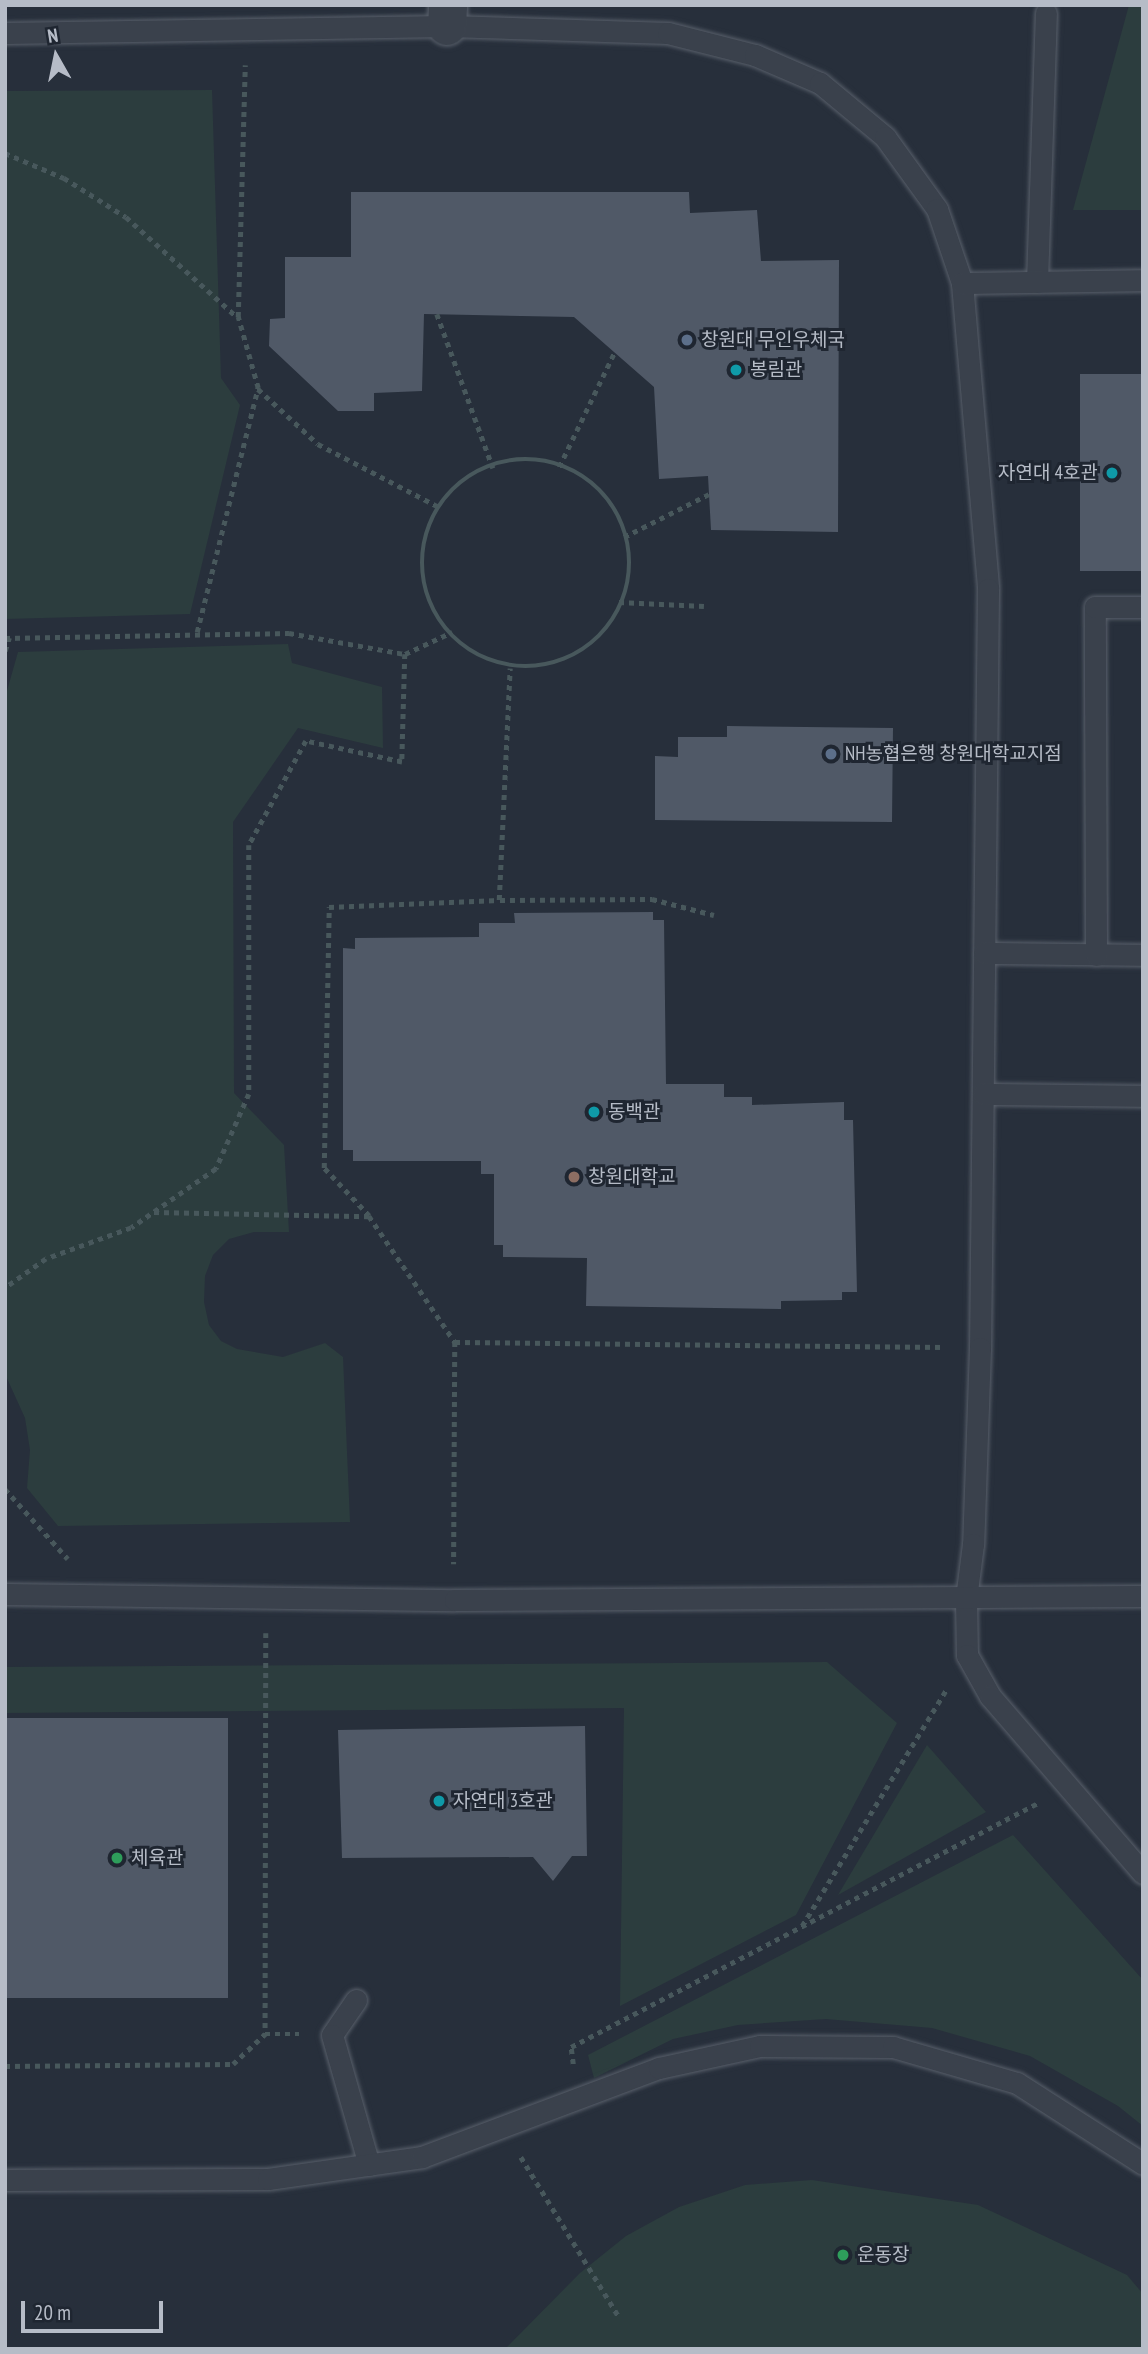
<!DOCTYPE html>
<html>
<head>
<meta charset="utf-8">
<style>
	body { margin:0 }
	#map { position:relative; width:1148px; height:2354px; overflow:hidden; background:#272f3b; font-family:"PT Sans Narrow","Noto Sans KR",sans-serif }
	div>[style] { position:absolute }
	.green>* { inset:0; background:#2c3d3e }
	.building>* { inset:0; background:#505967; transform-origin:0 0 }
	.path>* { height:4.5px; margin-top:-2.25px; transform-origin:0; background:repeating-linear-gradient(90deg,#48585c 0 5px,transparent 0 10px) }
	.path>.ring { margin:-2.25px; padding:0; box-sizing:content-box; background:none; border:4.5px solid #48585c; border-radius:50% }
	.roads { filter:drop-shadow(0 0 2px #585f6a) drop-shadow(0 0 2px #585f6a) }
	.lane>* { height:21px; margin:-10.5px; padding:0 10.5px; transform-origin:10.5px; border-radius:10.5px; background:#3a414c }
	.street>* { height:38px; margin:-19px; padding:0 19px; transform-origin:19px; border-radius:19px; background:#3a414c }
	.dots>* { width:19px; height:19px; translate:-50% -50%; box-sizing:border-box; border:4px solid #1f2631; border-radius:50% }
	span { translate:-50% -50%; white-space:nowrap; text-align:center; line-height:1.15; -webkit-text-stroke:6px #1f2631; paint-order:stroke }
	.poi-label { font-size:19px; color:#b6bcc7 }
	.left { translate:0 -50%; text-align:left }
	.right { translate:-100% -50%; text-align:right }
	.frame { position:absolute; inset:0; border:7px solid #b6bcc7; pointer-events:none }
	.north { position:absolute; left:21px; top:21px; width:70px; height:70px; -webkit-text-stroke:5px #1f2631; paint-order:stroke; rotate:351deg; font-size:19px; font-weight:700; line-height:28px; text-align:center; color:#b6bcc7 }
	.north::after { content:''; display:block; margin:auto; width:24px; height:32px; background:#b6bcc7; clip-path:polygon(50% 0,100% 100%,50% 72%,0 100%) }
	.scale { position:absolute; left:21px; top:2301px; width:142px; height:32px; box-sizing:border-box; border:4px solid #b6bcc7; border-top:0; padding-left:9px; font-size:21px; line-height:24px; white-space:nowrap; color:#b6bcc7; -webkit-text-stroke:5px #1f2631; paint-order:stroke }
</style>
</head>
<body>
<div id="map">
	<div class="green">
		<i style="clip-path:polygon(1129px 5px,1143px 5px,1143px 210px,1073px 210px)"></i>
		<i style="clip-path:polygon(212px 90px,221px 378px,240px 405px,190px 614px,5px 619px,5px 91px)"></i>
		<i style="clip-path:polygon(288px 644px,292px 663px,382px 687px,383px 748px,298px 728px,233px 822px,234px 1093px,284px 1145px,289px 1232px,254px 1232px,229px 1239px,213px 1255px,205px 1276px,204px 1302px,209px 1325px,221px 1341px,237px 1349px,283px 1357px,325px 1343px,343px 1357px,350px 1522px,58px 1526px,27px 1488px,30px 1450px,25px 1418px,5px 1374px,5px 698px,18px 652px)"></i>
		<i style="clip-path:polygon(827px 1662px,897px 1723px,796px 1915px,620px 2006px,624px 1708px,5px 1713px,5px 1667px)"></i>
		<i style="clip-path:polygon(927px 1745px,986px 1812px,838px 1895px)"></i>
		<i style="clip-path:polygon(1013px 1835px,1143px 1980px,1143px 2126px,1118px 2106px,1030px 2056px,932px 2028px,826px 2019px,738px 2025px,673px 2039px,594px 2078px,588px 2055px)"></i>
		<i style="clip-path:polygon(812px 2180px,978px 2205px,1127px 2275px,1143px 2294px,1143px 2349px,505px 2349px,580px 2273px,626px 2236px,679px 2207px,745px 2185px)"></i>
	</div>
	<div class="building">
		<i style="clip-path:polygon(351px 192px,689px 192px,690px 213px,757px 210px,761px 261px,839px 260px,838px 532px,711px 530px,708px 476px,659px 479px,654px 387px,574px 317px,424px 314px,422px 391px,374px 393px,374px 411px,338px 411px,269px 346px,270px 319px,285px 318px,285px 257px,351px 257px)"></i>
		<i style="left:1143px;top:374px;width:197px;height:63px;rotate:90deg"></i>
		<i style="clip-path:polygon(727px 726px,893px 728px,892px 822px,655px 820px,655px 756px,678px 757px,678px 737px,727px 737px)"></i>
		<i style="clip-path:polygon(653px 912px,653px 920px,664px 920px,666px 1084px,724px 1084px,724px 1097px,752px 1097px,752px 1105px,844px 1102px,844px 1120px,853px 1120px,857px 1292px,842px 1292px,842px 1300px,781px 1301px,781px 1309px,586px 1306px,587px 1258px,503px 1257px,503px 1245px,494px 1245px,494px 1174px,481px 1174px,481px 1161px,353px 1161px,353px 1150px,343px 1150px,343px 948px,355px 949px,355px 938px,479px 937px,479px 923px,515px 923px,514px 913px)"></i>
		<i style="left:228px;top:1718px;width:280px;height:223px;rotate:90deg"></i>
		<i style="clip-path:polygon(585px 1726px,587px 1856px,572px 1856px,553px 1881px,533px 1857px,342px 1858px,338px 1730px)"></i>
	</div>
	<div class="path">
		<i style="left:5px;top:153px;width:64px;rotate:23deg"></i>
		<i style="left:64px;top:178px;width:73px;rotate:32.2deg"></i>
		<i style="left:126px;top:217px;width:149px;rotate:42deg"></i>
		<i style="left:437px;top:314px;width:164px;rotate:70deg"></i>
		<i style="left:258px;top:389px;width:81px;rotate:42.5deg"></i>
		<i style="left:318px;top:444px;width:139px;rotate:27.5deg"></i>
		<i class="ring" style="left:422px;top:459px;width:203.5px;height:203.5px"></i>
		<i style="left:559px;top:467px;width:127px;rotate:-64.2deg"></i>
		<i style="left:624px;top:537px;width:95px;rotate:-26.8deg"></i>
		<i style="left:619px;top:602px;width:85px;rotate:2.7deg"></i>
		<i style="left:197px;top:632px;width:252px;rotate:-76deg"></i>
		<i style="left:258px;top:388px;width:74px;rotate:-105.7deg"></i>
		<i style="left:238px;top:317px;width:252px;rotate:-88.4deg"></i>
		<i style="left:5px;top:638px;width:284px;rotate:-1deg"></i>
		<i style="left:289px;top:633px;width:118px;rotate:10.3deg"></i>
		<i style="left:405px;top:654px;width:108px;rotate:91.6deg"></i>
		<i style="left:402px;top:762px;width:98px;rotate:-167.7deg"></i>
		<i style="left:306px;top:741px;width:119px;rotate:118.7deg"></i>
		<i style="left:249px;top:845px;width:249px;rotate:90deg"></i>
		<i style="left:249px;top:1094px;width:82px;rotate:113.7deg"></i>
		<i style="left:216px;top:1169px;width:103px;rotate:145.2deg"></i>
		<i style="left:131px;top:1228px;width:90px;rotate:160deg"></i>
		<i style="left:46px;top:1259px;width:50px;rotate:144.7deg"></i>
		<i style="left:5px;top:651px;width:14px;rotate:-73deg"></i>
		<i style="left:405px;top:654px;width:52px;rotate:-25.1deg"></i>
		<i style="left:500px;top:900px;width:152px;rotate:-0.4deg"></i>
		<i style="left:652px;top:899px;width:64px;rotate:14.5deg"></i>
		<i style="left:154px;top:1212px;width:215px;rotate:1.1deg"></i>
		<i style="left:369px;top:1216px;width:153px;rotate:55.7deg"></i>
		<i style="left:455px;top:1342px;width:222px;rotate:90.3deg"></i>
		<i style="left:369px;top:1216px;width:66px;rotate:-133.2deg"></i>
		<i style="left:324px;top:1168px;width:261px;rotate:-88.9deg"></i>
		<i style="left:329px;top:907px;width:170px;rotate:-2.4deg"></i>
		<i style="left:499px;top:900px;width:232px;rotate:-87.3deg"></i>
		<i style="left:455px;top:1342px;width:489px;rotate:0.6deg"></i>
		<i style="left:5px;top:1489px;width:94px;rotate:48deg"></i>
		<i style="left:266px;top:1633px;width:401px;rotate:90.1deg"></i>
		<i style="left:265px;top:2034px;width:34px"></i>
		<i style="left:802px;top:1926px;width:279px;rotate:-58.6deg"></i>
		<i style="left:573px;top:2064px;width:17px;rotate:-97deg"></i>
		<i style="left:571px;top:2047px;width:527px;rotate:-27.59deg"></i>
		<i style="left:5px;top:2066px;width:228px;rotate:-0.5deg"></i>
		<i style="left:233px;top:2064px;width:44px;rotate:-43.2deg"></i>
		<i style="left:521px;top:2157px;width:188px;rotate:58.5deg"></i>
	</div>
	<div class="roads">
		<div class="lane">
			<i style="left:5px;top:33px;width:442px;rotate:-0.9deg"></i>
			<i style="left:447px;top:26px;width:221px;rotate:1.8deg"></i>
			<i style="left:668px;top:33px;width:90px;rotate:14.2deg"></i>
			<i style="left:755px;top:55px;width:71px;rotate:23.3deg"></i>
			<i style="left:820px;top:83px;width:85px;rotate:39.7deg"></i>
			<i style="left:885px;top:137px;width:89px;rotate:54.2deg"></i>
			<i style="left:937px;top:209px;width:78px;rotate:71.3deg"></i>
			<i style="left:962px;top:283px;width:307px;rotate:85.1deg"></i>
			<i style="left:988px;top:589px;width:759px;rotate:90.6deg"></i>
			<i style="left:980px;top:1348px;width:196px;rotate:92deg"></i>
			<i style="left:973px;top:1544px;width:55px;rotate:97.3deg"></i>
			<i style="left:966px;top:1599px;width:56px;rotate:89deg"></i>
			<i style="left:967px;top:1655px;width:47px;rotate:60.7deg"></i>
			<i style="left:990px;top:1696px;width:234px;rotate:49.2deg"></i>
			<i style="left:1037px;top:282px;width:269px;rotate:-88.1deg"></i>
			<i style="left:962px;top:283px;width:181px;rotate:-0.9deg"></i>
			<i style="left:984px;top:953px;width:159px;rotate:0.7deg"></i>
			<i style="left:1096px;top:955px;width:348px;rotate:-90.2deg"></i>
			<i style="left:1095px;top:607px;width:48px"></i>
			<i style="left:983px;top:1094px;width:160px;rotate:0.7deg"></i>
			<i style="left:5px;top:1594px;width:450px;rotate:0.8deg"></i>
			<i style="left:455px;top:1600px;width:688px;rotate:-0.33deg"></i>
			<i style="left:356px;top:2000px;width:42px;rotate:124.4deg"></i>
			<i style="left:332px;top:2035px;width:135px;rotate:74.1deg"></i>
			<i style="left:5px;top:2180px;width:263px;rotate:-0.2deg"></i>
			<i style="left:268px;top:2179px;width:156px;rotate:-8.1deg"></i>
			<i style="left:422px;top:2157px;width:253px;rotate:-20.6deg"></i>
			<i style="left:659px;top:2068px;width:103px;rotate:-12.3deg"></i>
			<i style="left:760px;top:2046px;width:133px;rotate:0.4deg"></i>
			<i style="left:893px;top:2047px;width:129px;rotate:16.2deg"></i>
			<i style="left:1017px;top:2083px;width:150px;rotate:32.7deg"></i>
		</div>
		<div class="street">
			<i style="left:447px;top:26px;width:21px;rotate:-87deg"></i>
		</div>
	</div>
	<div class="dots">
		<i style="left:687px;top:340px;background:#5c6f8a"></i>
		<i style="left:736px;top:370px;background:#0f9aa8"></i>
		<i style="left:1112px;top:473px;background:#0f9aa8"></i>
		<i style="left:831px;top:754px;background:#5c6f8a"></i>
		<i style="left:594px;top:1112px;background:#0f9aa8"></i>
		<i style="left:574px;top:1177px;background:#8d6e63"></i>
		<i style="left:439px;top:1801px;background:#0f9aa8"></i>
		<i style="left:117px;top:1858px;background:#2e9e5b"></i>
		<i style="left:843px;top:2255px;background:#2e9e5b"></i>
	</div>
	<div class="poi-label">
		<span class="left" style="left:701px;top:340px">창원대 무인우체국</span>
		<span class="left" style="left:750px;top:370px">봉림관</span>
		<span class="right" style="left:1098px;top:473px">자연대 4호관</span>
		<span class="left" style="left:845px;top:754px">NH농협은행 창원대학교지점</span>
		<span class="left" style="left:608px;top:1112px">동백관</span>
		<span class="left" style="left:588px;top:1177px">창원대학교</span>
		<span class="left" style="left:453px;top:1801px">자연대 3호관</span>
		<span class="left" style="left:131px;top:1858px">체육관</span>
		<span class="left" style="left:857px;top:2255px">운동장</span>
	</div>
	<div class="frame"></div>
	<div class="north">N</div>
	<div class="scale">20 m</div>
</div>
</body>
</html>
